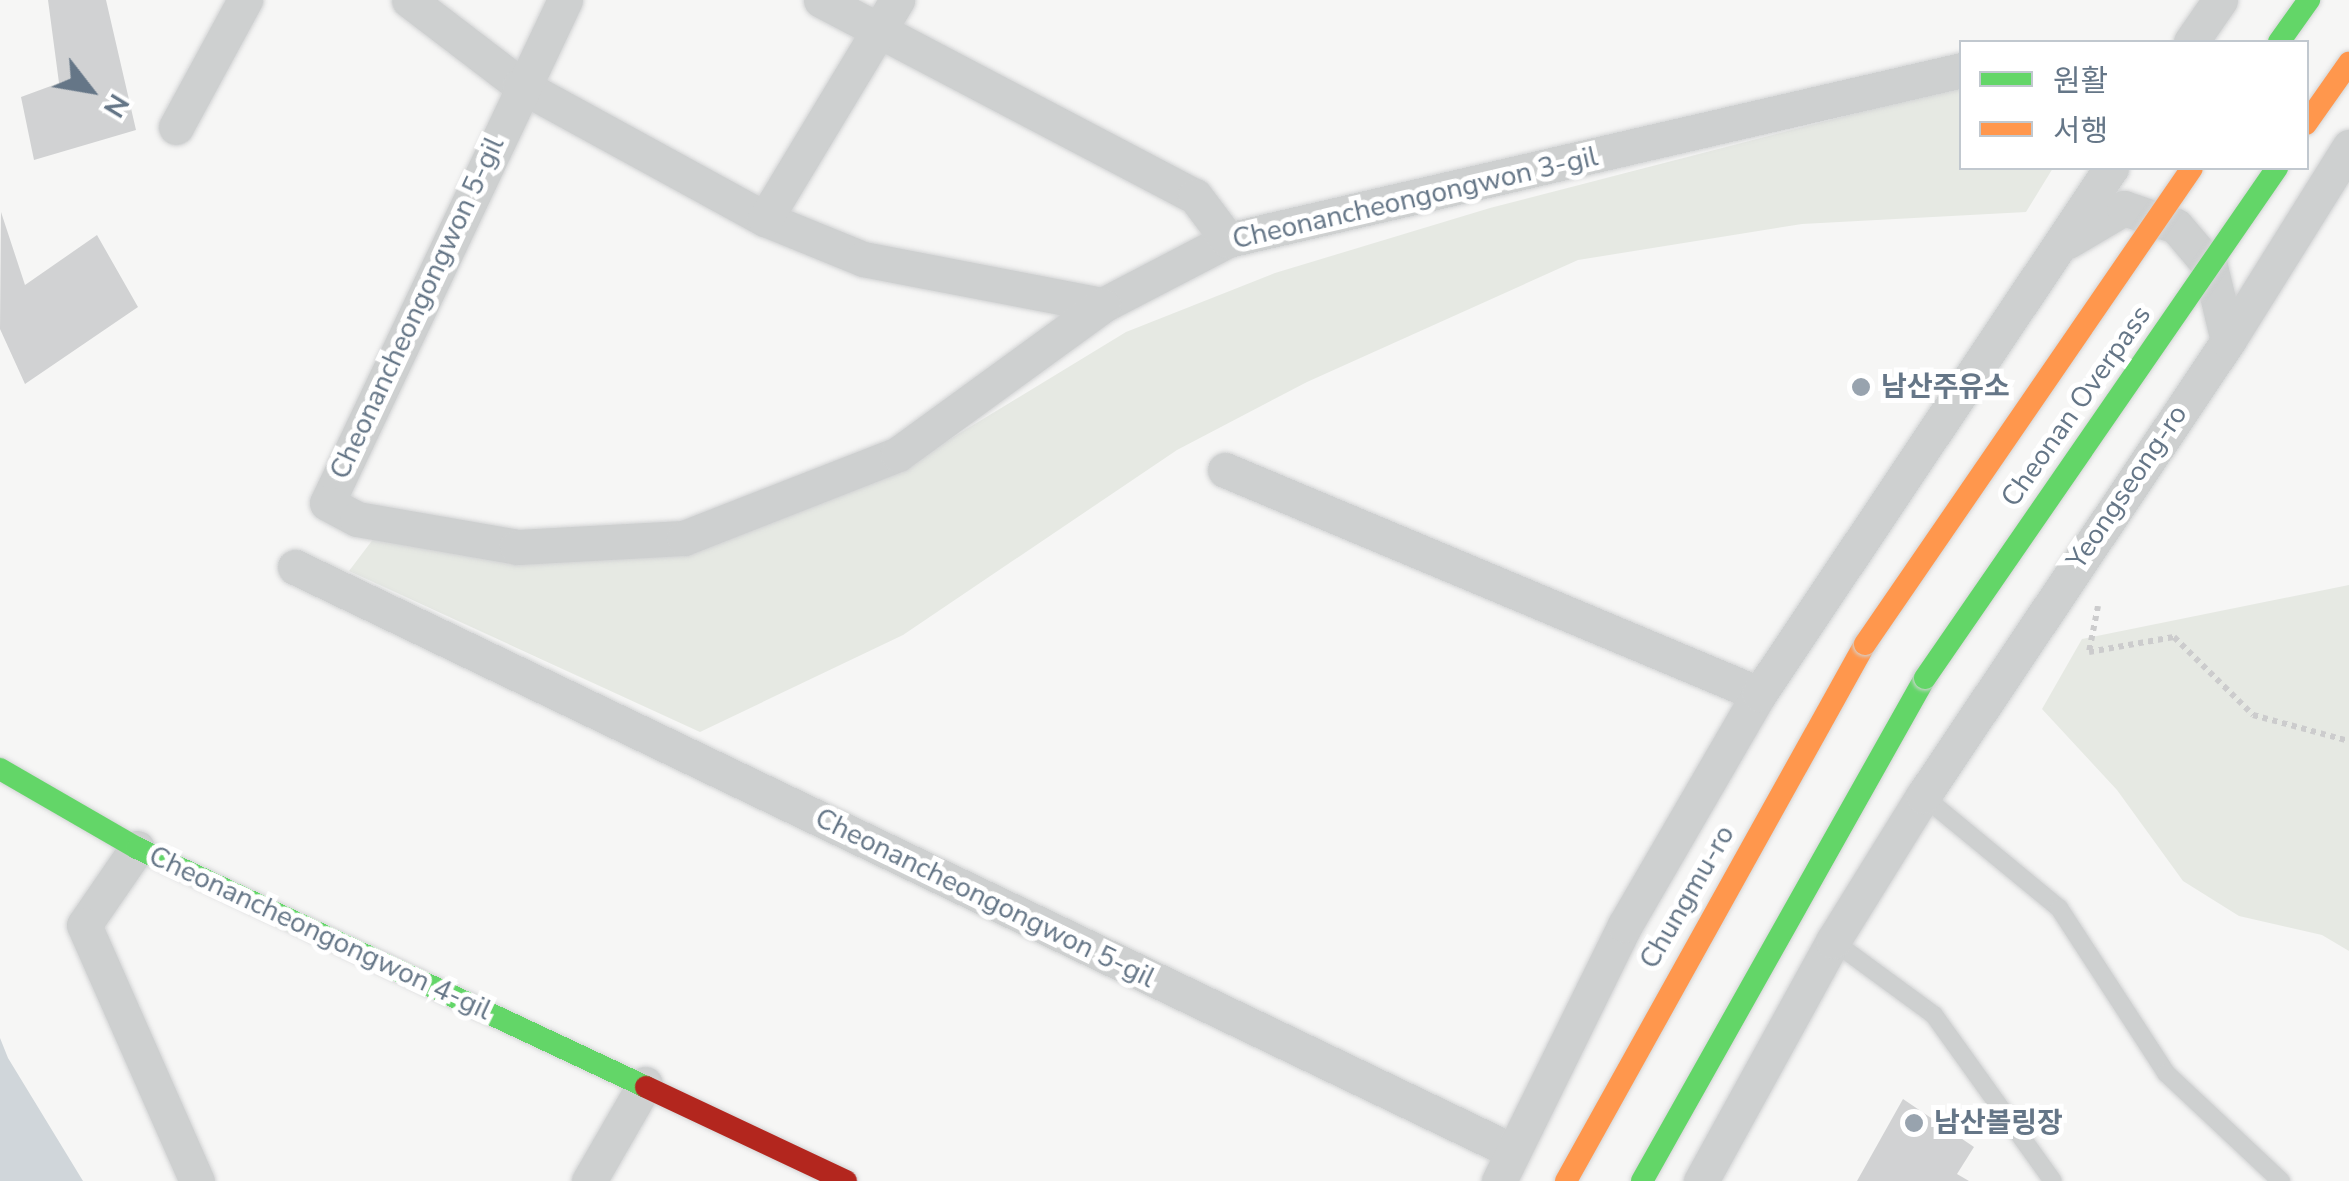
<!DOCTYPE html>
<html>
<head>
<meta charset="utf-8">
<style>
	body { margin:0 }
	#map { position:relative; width:2349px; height:1181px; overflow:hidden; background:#f6f6f5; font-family:"Nunito Sans","Noto Sans KR",sans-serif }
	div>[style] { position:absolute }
	.green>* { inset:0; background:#e6e9e3 }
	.water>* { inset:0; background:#d0d6da }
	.building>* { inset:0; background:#d1d2d3 }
	.path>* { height:6px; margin-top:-3px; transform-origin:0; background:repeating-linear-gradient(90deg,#cccccd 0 5px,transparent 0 10px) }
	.roads { filter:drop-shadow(0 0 2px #d3d4d5) drop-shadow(0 0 2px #d3d4d5) }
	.lane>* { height:18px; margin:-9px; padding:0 9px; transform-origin:9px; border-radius:9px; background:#ced0d0 }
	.street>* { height:35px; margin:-17.5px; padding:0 17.5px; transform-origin:17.5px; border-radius:17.5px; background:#ced0d0 }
	.fast>* { height:22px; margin:-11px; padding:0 11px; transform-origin:11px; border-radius:11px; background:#63d668 }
	.slow>* { height:22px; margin:-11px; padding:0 11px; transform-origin:11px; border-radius:11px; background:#ff974d }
	.jam>* { height:22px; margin:-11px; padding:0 11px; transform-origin:11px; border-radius:11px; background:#b3261e }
	.bridges { filter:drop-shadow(0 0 2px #d3d4d5) drop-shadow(0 0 2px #d3d4d5) }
	.fast-bridge>* { height:22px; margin:-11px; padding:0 11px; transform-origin:11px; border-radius:11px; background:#63d668 }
	.slow-bridge>* { height:22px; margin:-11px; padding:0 11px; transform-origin:11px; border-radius:11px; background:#ff974d }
	.dots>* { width:28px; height:28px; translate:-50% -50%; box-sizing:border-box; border:5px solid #fff; border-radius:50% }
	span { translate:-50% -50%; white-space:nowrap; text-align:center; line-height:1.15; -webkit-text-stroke:10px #fff; paint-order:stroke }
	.street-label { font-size:28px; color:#657687 }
	.poi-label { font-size:28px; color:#657687; font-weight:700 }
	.left { translate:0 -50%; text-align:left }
	.legend { position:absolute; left:1959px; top:40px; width:350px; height:130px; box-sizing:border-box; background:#fff; border:2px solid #c1c8cf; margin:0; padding:12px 18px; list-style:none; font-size:30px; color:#657687 }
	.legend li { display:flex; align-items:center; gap:20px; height:50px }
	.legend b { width:50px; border:2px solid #c1c8cf }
	.north { position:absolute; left:40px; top:40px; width:100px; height:100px; -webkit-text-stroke:8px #fff; paint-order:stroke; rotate:121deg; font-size:28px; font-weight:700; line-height:40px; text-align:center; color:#657687 }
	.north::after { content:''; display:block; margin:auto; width:35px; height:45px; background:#657687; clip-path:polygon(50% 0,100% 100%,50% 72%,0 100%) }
</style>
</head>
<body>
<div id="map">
	<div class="green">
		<i style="clip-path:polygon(1961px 86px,1962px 168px,2053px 168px,2026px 212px,1802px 224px,1578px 260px,1307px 382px,1177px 450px,903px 635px,700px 732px,349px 571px,374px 538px,510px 562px,904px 467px,1126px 332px,1275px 273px,1490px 208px)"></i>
		<i style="clip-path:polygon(2349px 585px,2349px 951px,2322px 935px,2239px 916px,2183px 881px,2117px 790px,2042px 709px,2082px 639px)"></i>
	</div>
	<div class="water">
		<i style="clip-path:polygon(0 1038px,8px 1058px,83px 1181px,0 1181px)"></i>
	</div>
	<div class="building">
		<i style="clip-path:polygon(48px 0,106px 0,136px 130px,34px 160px,21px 97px,59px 83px)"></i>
		<i style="clip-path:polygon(1px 212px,25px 285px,97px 235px,138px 307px,25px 384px,0 329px)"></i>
		<i style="clip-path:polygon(1903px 1099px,1974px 1147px,1957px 1174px,1969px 1181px,1857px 1181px)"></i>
	</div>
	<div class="path">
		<i style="left:2098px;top:606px;width:47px;rotate:101.1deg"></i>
		<i style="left:2089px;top:652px;width:86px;rotate:-10deg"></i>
		<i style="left:2174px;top:637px;width:111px;rotate:44.6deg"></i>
		<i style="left:2253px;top:715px;width:99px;rotate:15.2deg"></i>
	</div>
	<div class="roads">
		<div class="lane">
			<i style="left:1923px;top:796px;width:176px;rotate:39.5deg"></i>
			<i style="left:2059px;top:908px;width:197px;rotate:57deg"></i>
			<i style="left:2166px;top:1073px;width:158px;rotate:43.2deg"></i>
			<i style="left:1833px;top:941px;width:125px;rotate:36.2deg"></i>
			<i style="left:1934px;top:1015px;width:204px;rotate:54.4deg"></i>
		</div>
		<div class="street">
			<i style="left:409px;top:0;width:140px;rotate:37.4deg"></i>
			<i style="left:520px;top:85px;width:279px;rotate:28.7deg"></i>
			<i style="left:765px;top:219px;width:106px;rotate:22.2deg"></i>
			<i style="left:863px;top:259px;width:244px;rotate:10.9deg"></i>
			<i style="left:1103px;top:305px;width:141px;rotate:-27.5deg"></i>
			<i style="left:1228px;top:240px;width:753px;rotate:-13.04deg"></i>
			<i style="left:565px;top:0;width:556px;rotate:115.32deg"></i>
			<i style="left:327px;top:503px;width:34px;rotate:28deg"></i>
			<i style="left:357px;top:519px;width:162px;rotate:9.9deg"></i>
			<i style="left:517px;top:547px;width:167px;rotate:-3.1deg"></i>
			<i style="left:684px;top:538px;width:230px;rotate:-21.4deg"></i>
			<i style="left:898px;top:454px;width:253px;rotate:-36deg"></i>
			<i style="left:821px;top:0;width:422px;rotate:27.7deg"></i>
			<i style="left:1195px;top:196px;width:55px;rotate:53.1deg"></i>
			<i style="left:2191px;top:42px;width:51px;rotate:-55.4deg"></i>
			<i style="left:176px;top:127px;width:145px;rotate:-61.5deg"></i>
			<i style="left:765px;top:219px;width:256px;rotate:-58.9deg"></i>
			<i style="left:2068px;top:241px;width:65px;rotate:-30.5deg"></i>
			<i style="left:2124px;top:208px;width:55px;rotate:19.1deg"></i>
			<i style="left:2176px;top:226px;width:52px;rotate:49.6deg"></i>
			<i style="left:2210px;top:266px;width:77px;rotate:76.5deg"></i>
			<i style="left:1225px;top:470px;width:579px;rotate:22.76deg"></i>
			<i style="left:295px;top:567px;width:1350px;rotate:25.63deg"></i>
			<i style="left:137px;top:848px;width:93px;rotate:124.5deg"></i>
			<i style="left:84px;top:925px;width:280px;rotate:66.2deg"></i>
			<i style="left:589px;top:1181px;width:112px;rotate:-60deg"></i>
			<i style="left:1499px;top:1181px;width:285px;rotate:-63.8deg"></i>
			<i style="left:1625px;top:925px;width:267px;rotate:-59.9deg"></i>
			<i style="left:1759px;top:694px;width:633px;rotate:-56.21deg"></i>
			<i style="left:1701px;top:1181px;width:274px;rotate:-61.2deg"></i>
			<i style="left:1833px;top:941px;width:171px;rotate:-58.2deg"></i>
			<i style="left:1923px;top:796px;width:548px;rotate:-56.16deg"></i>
			<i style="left:2228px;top:341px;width:229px;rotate:-58deg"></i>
		</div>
		<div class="fast">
			<i style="left:2279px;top:42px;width:52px;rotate:-54.5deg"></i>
			<i style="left:0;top:769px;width:158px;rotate:30deg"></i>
			<i style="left:137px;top:848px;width:562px;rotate:25.15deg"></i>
			<i style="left:1642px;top:1181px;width:577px;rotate:-60.64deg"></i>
		</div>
		<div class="slow">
			<i style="left:2306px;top:124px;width:75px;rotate:-54.8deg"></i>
			<i style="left:1566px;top:1181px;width:615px;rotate:-60.89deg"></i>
		</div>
		<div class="jam">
			<i style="left:646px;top:1087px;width:221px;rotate:25.2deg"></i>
		</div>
	</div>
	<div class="bridges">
		<div class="fast-bridge">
			<i style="left:1925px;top:678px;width:620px;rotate:-55.39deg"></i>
		</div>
		<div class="slow-bridge">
			<i style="left:1865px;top:644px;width:577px;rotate:-55.51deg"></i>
		</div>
	</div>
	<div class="dots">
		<i style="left:1861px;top:387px;background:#98a3ae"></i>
		<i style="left:1914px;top:1123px;background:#98a3ae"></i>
	</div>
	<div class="street-label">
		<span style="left:1415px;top:198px;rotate:-13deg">Cheonancheongongwon 3-gil</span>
		<span style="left:417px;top:308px;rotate:-65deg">Cheonancheongongwon 5-gil</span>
		<span style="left:2076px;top:406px;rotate:-55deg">Cheonan Overpass</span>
		<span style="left:2127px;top:487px;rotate:-56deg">Yeongseong-ro</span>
		<span style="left:1687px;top:897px;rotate:-60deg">Chungmu-ro</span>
		<span style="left:985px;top:898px;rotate:26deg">Cheonancheongongwon 5-gil</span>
		<span style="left:320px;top:933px;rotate:25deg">Cheonancheongongwon 4-gil</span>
	</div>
	<div class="poi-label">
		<span class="left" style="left:1881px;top:387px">남산주유소</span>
		<span class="left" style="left:1934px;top:1123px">남산볼링장</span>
	</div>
	<ul class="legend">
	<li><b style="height:12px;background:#63d668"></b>원활</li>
	<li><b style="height:12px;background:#ff974d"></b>서행</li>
	</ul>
	<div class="north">N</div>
</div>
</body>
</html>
